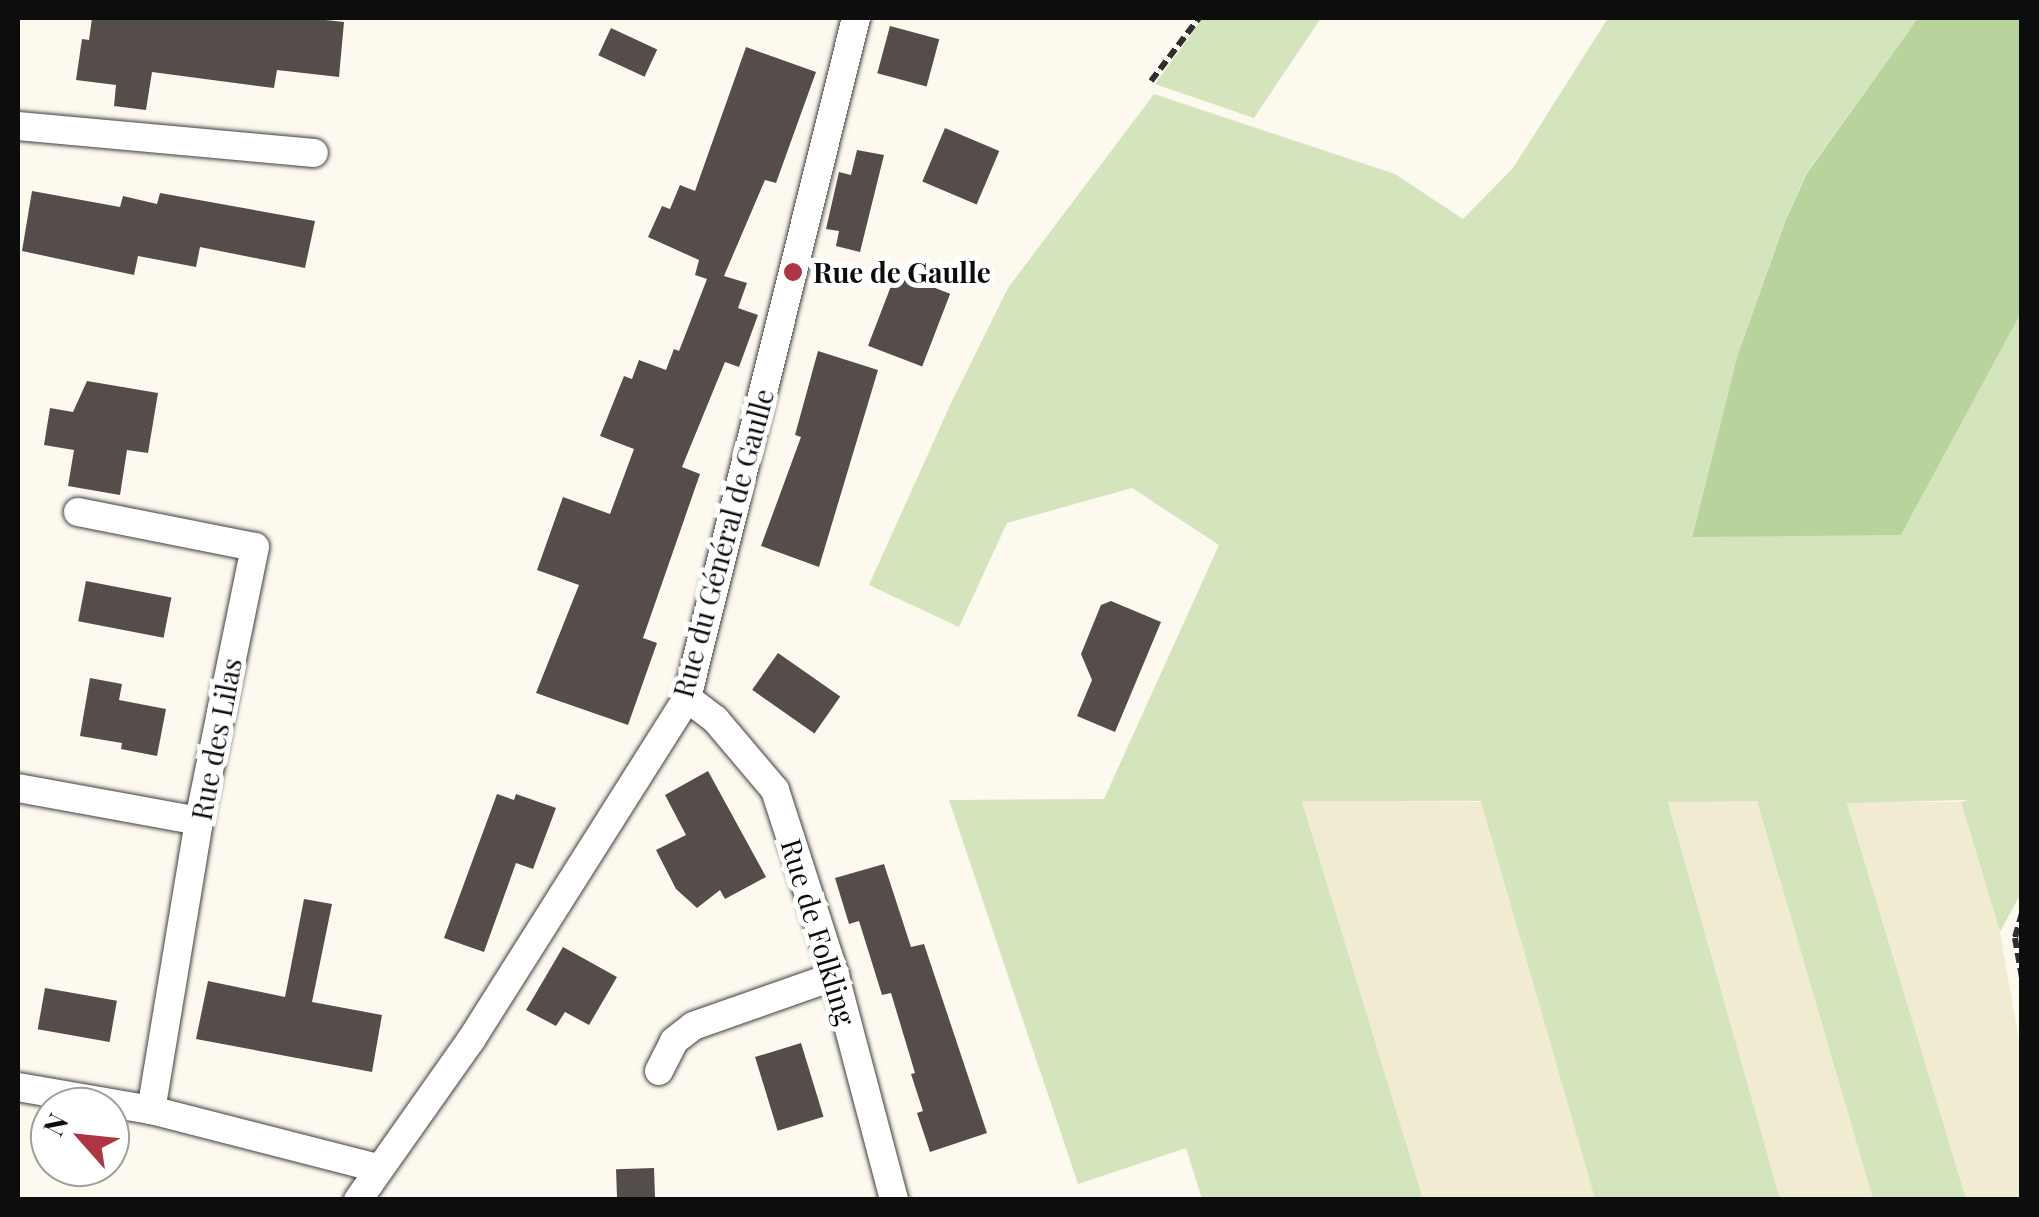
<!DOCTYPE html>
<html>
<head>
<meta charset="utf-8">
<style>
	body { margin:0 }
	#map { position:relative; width:2039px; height:1217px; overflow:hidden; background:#fdf9ef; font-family:"Playfair Display",serif }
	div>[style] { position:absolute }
	.farmland>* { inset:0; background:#f0ebd1 }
	.green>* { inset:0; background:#d4e4bc }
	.forest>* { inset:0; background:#b9d39d }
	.building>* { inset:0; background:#544d4a; transform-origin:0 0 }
	.path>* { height:6px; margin-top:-3px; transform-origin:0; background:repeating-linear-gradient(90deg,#2f2f2f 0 10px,transparent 0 15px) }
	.roads { filter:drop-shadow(0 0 2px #404040) drop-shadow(0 0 2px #404040) }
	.street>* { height:28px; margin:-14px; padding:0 14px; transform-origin:14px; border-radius:14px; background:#fff }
	.dots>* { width:28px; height:28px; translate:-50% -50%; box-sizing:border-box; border:5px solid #fff; border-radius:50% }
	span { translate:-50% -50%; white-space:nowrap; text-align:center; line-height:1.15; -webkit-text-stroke:10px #fff; paint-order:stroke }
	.poi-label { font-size:28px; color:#0d0d0d; font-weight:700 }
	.left { translate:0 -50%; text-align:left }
	.street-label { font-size:28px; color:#0d0d0d }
	.frame { position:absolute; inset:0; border:20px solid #0d0d0d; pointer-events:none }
	.north { position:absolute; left:30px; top:1087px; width:100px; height:100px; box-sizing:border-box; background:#fff; border:2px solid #9e9e9e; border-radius:50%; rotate:297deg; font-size:28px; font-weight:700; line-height:40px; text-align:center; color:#0d0d0d }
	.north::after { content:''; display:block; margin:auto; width:35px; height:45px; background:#ad3544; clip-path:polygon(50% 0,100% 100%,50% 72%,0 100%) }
</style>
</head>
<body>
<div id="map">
	<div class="farmland">
		<i style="clip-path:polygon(1302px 800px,1482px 802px,1595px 1199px,1423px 1199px)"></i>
		<i style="clip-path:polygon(1668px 801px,1757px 801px,1873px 1199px,1780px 1199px)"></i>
		<i style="clip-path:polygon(1847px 802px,1961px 802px,2000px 932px,2021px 1052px,2021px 1199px,1966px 1199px)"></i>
	</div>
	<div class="green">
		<i style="clip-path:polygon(1203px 18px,1321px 18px,1254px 118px,1155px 84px)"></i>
		<i style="clip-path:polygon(1608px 18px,1918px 18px,1807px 172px,1786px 218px,1737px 357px,1692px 536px,1901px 535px,2021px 313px,2022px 891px,2000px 932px,1961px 802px,1968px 800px,1847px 803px,1966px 1199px,1873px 1199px,1757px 801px,1668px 802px,1780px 1199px,1595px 1199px,1481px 801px,1302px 801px,1423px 1199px,1202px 1199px,1186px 1148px,1078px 1184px,949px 800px,1104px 799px,1219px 545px,1132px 488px,1007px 523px,959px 627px,869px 585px,951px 403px,1008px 288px,1154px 94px,1395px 174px,1463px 219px,1513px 168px)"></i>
	</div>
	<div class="forest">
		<i style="clip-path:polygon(1918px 18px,2021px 18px,2021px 313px,1901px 535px,1692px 537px,1737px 357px,1786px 219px,1807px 173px)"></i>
	</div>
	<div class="building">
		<i style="clip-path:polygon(92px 18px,307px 18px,344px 22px,339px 77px,277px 70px,274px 88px,152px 72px,146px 110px,114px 106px,116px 85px,76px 80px,82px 39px,89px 40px)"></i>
		<i style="left:890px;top:26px;width:51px;height:49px;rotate:15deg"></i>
		<i style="left:611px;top:28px;width:51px;height:30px;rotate:25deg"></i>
		<i style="clip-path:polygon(746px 47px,816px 72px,776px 183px,765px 180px,724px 276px,747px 283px,738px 308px,758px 315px,739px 367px,725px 362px,682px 467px,700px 474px,643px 638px,657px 643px,628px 725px,536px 693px,579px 585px,537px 570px,563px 497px,610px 514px,634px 449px,600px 436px,624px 376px,632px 379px,639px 360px,666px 370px,674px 349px,679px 351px,707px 279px,695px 275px,699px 260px,648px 237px,662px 206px,670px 209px,680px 185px,695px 191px)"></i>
		<i style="left:945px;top:128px;width:59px;height:58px;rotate:23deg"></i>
		<i style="clip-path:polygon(857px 150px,884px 155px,860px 252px,836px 246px,839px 231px,826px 229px,839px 172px,851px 175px)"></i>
		<i style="clip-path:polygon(32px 191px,120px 207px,123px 196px,157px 204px,160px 193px,315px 221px,305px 268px,200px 247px,196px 267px,138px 256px,134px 275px,22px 251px)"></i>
		<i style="left:896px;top:273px;width:58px;height:78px;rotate:21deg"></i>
		<i style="clip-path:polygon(818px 351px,878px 370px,819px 567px,761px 546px,801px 437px,795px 435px)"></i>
		<i style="clip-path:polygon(87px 381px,158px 393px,148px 453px,127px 450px,120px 495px,68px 486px,74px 450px,44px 445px,50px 408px,73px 412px)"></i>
		<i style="left:86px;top:581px;width:87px;height:41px;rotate:11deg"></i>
		<i style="clip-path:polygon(1111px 601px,1161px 622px,1115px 732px,1077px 716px,1092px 680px,1081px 654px,1101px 605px)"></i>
		<i style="left:778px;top:653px;width:76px;height:45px;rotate:35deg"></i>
		<i style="clip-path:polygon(90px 678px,122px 684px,119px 700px,166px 709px,157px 756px,121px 749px,122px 743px,80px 736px)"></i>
		<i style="clip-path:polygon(708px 771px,766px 877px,725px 899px,720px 890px,697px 908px,676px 889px,656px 850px,686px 835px,665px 795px)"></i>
		<i style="clip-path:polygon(497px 794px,514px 800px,516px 794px,556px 808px,533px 869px,516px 863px,484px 952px,444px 938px)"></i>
		<i style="clip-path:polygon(884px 864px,911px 947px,924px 944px,987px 1133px,930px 1152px,917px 1113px,923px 1111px,911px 1074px,915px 1073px,891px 993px,882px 995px,859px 921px,849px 924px,835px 878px)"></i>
		<i style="clip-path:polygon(304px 899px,332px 904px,312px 1002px,382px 1015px,372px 1072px,196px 1039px,208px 981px,285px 997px)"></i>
		<i style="clip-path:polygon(563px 947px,617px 977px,589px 1025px,565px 1012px,556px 1026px,526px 1010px)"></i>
		<i style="left:45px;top:988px;width:73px;height:42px;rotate:10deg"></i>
		<i style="left:801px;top:1043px;width:77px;height:48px;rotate:73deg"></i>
		<i style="left:654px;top:1168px;width:31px;height:38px;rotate:88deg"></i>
	</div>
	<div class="path">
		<i style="left:1151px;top:81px;width:79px;rotate:-52.7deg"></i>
		<i style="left:2022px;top:913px;width:26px;rotate:106deg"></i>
		<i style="left:2015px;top:938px;width:39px;rotate:80deg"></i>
	</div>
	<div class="roads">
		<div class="street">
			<i style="left:18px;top:126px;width:297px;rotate:5.2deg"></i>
			<i style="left:78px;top:512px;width:180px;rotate:11.2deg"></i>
			<i style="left:255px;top:547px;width:280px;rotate:101.6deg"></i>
			<i style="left:199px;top:821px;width:293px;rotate:99.4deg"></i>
			<i style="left:687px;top:698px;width:35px;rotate:37deg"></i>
			<i style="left:715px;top:719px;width:93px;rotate:49.8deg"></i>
			<i style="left:775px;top:790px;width:195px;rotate:72.1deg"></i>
			<i style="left:835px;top:976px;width:232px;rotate:75.2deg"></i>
			<i style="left:18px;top:788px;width:184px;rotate:10.3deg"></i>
			<i style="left:659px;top:1071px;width:34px;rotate:-63deg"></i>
			<i style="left:674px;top:1041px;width:24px;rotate:-38deg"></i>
			<i style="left:693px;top:1026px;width:151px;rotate:-19.4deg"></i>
			<i style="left:18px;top:1087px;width:135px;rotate:9.8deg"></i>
			<i style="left:151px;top:1110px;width:233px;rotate:14.4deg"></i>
			<i style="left:358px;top:1200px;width:196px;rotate:-54.8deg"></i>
			<i style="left:471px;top:1040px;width:404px;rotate:-57.7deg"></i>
			<i style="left:687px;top:698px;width:701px;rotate:-76.04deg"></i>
		</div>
	</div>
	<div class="dots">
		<i style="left:793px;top:272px;background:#ad3544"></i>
	</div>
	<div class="poi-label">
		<span class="left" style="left:813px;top:272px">Rue de Gaulle</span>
	</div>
	<div class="street-label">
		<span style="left:723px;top:543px;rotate:-75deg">Rue du Général de Gaulle</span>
		<span style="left:216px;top:739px;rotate:-79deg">Rue des Lilas</span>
		<span style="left:819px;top:932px;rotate:73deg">Rue de Folkling</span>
	</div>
	<div class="frame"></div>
	<div class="north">N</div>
</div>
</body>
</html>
